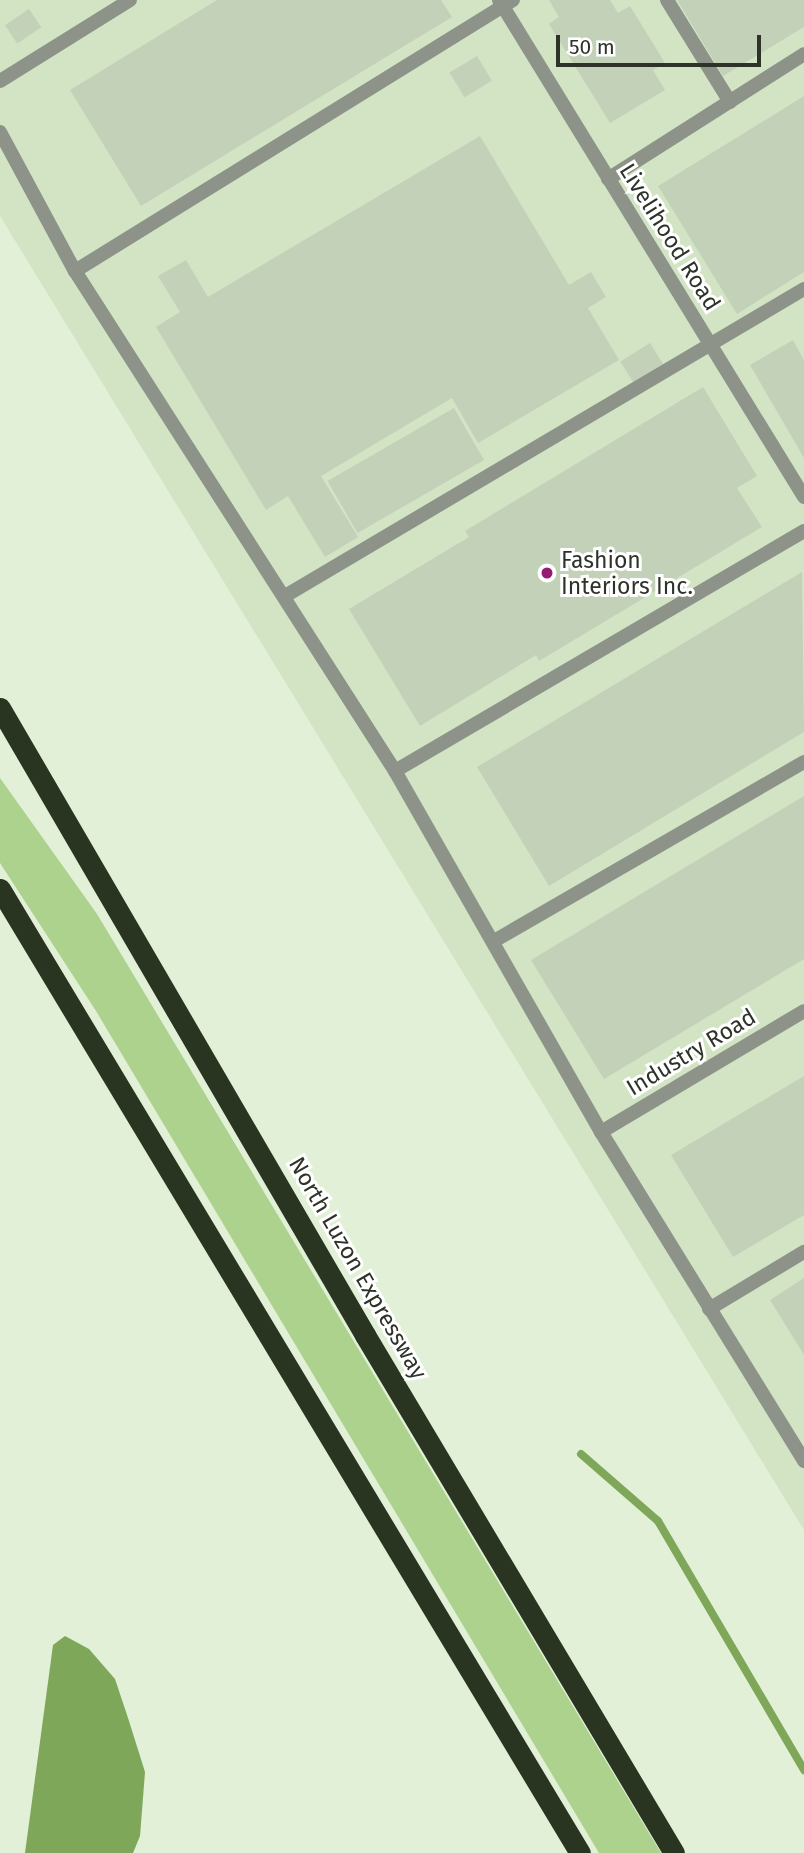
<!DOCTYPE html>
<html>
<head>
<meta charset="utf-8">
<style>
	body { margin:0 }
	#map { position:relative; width:804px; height:1853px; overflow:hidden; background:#e1f0d6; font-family:"Fira Sans",sans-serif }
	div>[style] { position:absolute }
	.built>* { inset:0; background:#d3e4c5 }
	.green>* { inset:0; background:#acd28e }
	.water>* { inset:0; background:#7ea75a }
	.stream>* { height:8px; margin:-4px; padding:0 4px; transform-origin:4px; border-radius:4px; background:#7ea75a }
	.building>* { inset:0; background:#c2d1b8; transform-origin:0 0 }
	.service>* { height:14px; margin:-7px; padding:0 7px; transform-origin:7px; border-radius:7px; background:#8d9389 }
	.motorway>* { height:21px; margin:-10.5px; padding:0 10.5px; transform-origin:10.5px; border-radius:10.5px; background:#2a3521 }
	.dots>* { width:19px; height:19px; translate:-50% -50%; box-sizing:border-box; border:4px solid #fff; border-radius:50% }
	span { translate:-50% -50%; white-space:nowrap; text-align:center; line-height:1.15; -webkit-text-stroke:6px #fff; paint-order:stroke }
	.street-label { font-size:23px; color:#2e3329 }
	.poi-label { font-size:23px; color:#2e3329 }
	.left { translate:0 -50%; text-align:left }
	.scale { position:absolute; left:556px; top:35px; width:205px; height:32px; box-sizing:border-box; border:4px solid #2e3329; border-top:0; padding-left:9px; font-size:21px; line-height:24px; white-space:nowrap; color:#2e3329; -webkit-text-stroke:5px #fff; paint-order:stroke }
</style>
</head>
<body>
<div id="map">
	<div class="built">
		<i style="clip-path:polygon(0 0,804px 0,804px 1530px,0 216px)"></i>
	</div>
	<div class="green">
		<i style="clip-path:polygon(0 778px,97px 914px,661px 1853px,599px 1853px,96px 1011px,0 863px)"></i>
	</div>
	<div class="water">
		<i style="clip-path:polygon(65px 1636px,89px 1649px,115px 1679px,129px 1721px,145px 1772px,140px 1836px,133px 1853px,25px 1853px,53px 1645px)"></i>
	</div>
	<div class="stream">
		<i style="left:581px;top:1454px;width:102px;rotate:41deg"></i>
		<i style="left:658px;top:1521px;width:289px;rotate:59.6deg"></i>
	</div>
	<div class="building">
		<i style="clip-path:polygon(217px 0,441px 0,452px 17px,141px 206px,70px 90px)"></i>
		<i style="clip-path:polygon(549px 0,610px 0,618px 13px,630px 6px,665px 63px,653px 70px,665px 90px,610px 123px,549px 24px,559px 17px)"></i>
		<i style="clip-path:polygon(677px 0,804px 0,804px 27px,723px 76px)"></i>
		<i style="left:29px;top:9px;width:22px;height:29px;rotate:56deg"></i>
		<i style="left:477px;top:56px;width:29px;height:32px;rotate:59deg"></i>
		<i style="clip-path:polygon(804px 96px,804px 272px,737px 314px,658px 186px)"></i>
		<i style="clip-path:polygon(480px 136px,569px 285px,591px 272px,606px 297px,588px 308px,619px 360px,478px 443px,452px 398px,321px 476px,358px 537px,325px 557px,288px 496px,266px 510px,156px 327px,180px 312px,158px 276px,186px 260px,208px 297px)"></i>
		<i style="clip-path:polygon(793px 340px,804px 360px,804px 458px,750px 365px)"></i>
		<i style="left:650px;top:343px;width:25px;height:35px;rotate:58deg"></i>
		<i style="clip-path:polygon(703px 387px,757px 476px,737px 488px,762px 527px,539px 661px,536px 655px,420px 726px,349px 609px,469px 537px,465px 531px)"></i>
		<i style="left:454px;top:408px;width:60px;height:146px;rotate:60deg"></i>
		<i style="clip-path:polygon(802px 572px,804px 732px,549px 886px,477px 767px)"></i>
		<i style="clip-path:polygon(804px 796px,804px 959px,604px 1079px,531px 960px)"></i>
		<i style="clip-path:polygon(804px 1076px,804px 1215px,733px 1257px,671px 1155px)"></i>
		<i style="clip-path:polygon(804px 1278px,804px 1355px,770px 1300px)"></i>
	</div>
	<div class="service">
		<i style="left:499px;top:0;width:583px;rotate:58.46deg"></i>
		<i style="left:667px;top:0;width:120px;rotate:58.3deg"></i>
		<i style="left:0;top:81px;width:153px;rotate:-31.9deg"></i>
		<i style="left:0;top:132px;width:158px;rotate:61.7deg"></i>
		<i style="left:75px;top:271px;width:594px;rotate:57.38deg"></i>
		<i style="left:395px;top:771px;width:416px;rotate:60.3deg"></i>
		<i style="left:601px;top:1132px;width:387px;rotate:58.3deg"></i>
		<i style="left:608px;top:179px;width:232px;rotate:-32.5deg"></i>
		<i style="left:75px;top:271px;width:515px;rotate:-31.75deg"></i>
		<i style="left:285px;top:596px;width:603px;rotate:-30.61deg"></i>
		<i style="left:395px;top:771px;width:474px;rotate:-30.4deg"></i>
		<i style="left:494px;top:941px;width:358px;rotate:-30deg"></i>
		<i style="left:601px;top:1132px;width:236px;rotate:-30.8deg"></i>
		<i style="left:709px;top:1309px;width:111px;rotate:-31deg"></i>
	</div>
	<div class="motorway">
		<i style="left:0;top:708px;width:726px;rotate:59.79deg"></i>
		<i style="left:365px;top:1335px;width:603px;rotate:59.18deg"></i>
		<i style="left:0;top:889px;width:1125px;rotate:58.97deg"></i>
	</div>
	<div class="dots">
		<i style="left:547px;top:573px;background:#961a74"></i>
	</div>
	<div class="street-label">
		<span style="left:670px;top:237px;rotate:58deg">Livelihood Road</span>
		<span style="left:691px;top:1052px;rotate:-31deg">Industry Road</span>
		<span style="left:358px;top:1268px;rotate:60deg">North Luzon Expressway</span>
	</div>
	<div class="poi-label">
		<span class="left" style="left:561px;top:573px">Fashion<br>Interiors Inc.</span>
	</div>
	<div class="scale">50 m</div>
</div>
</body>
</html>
